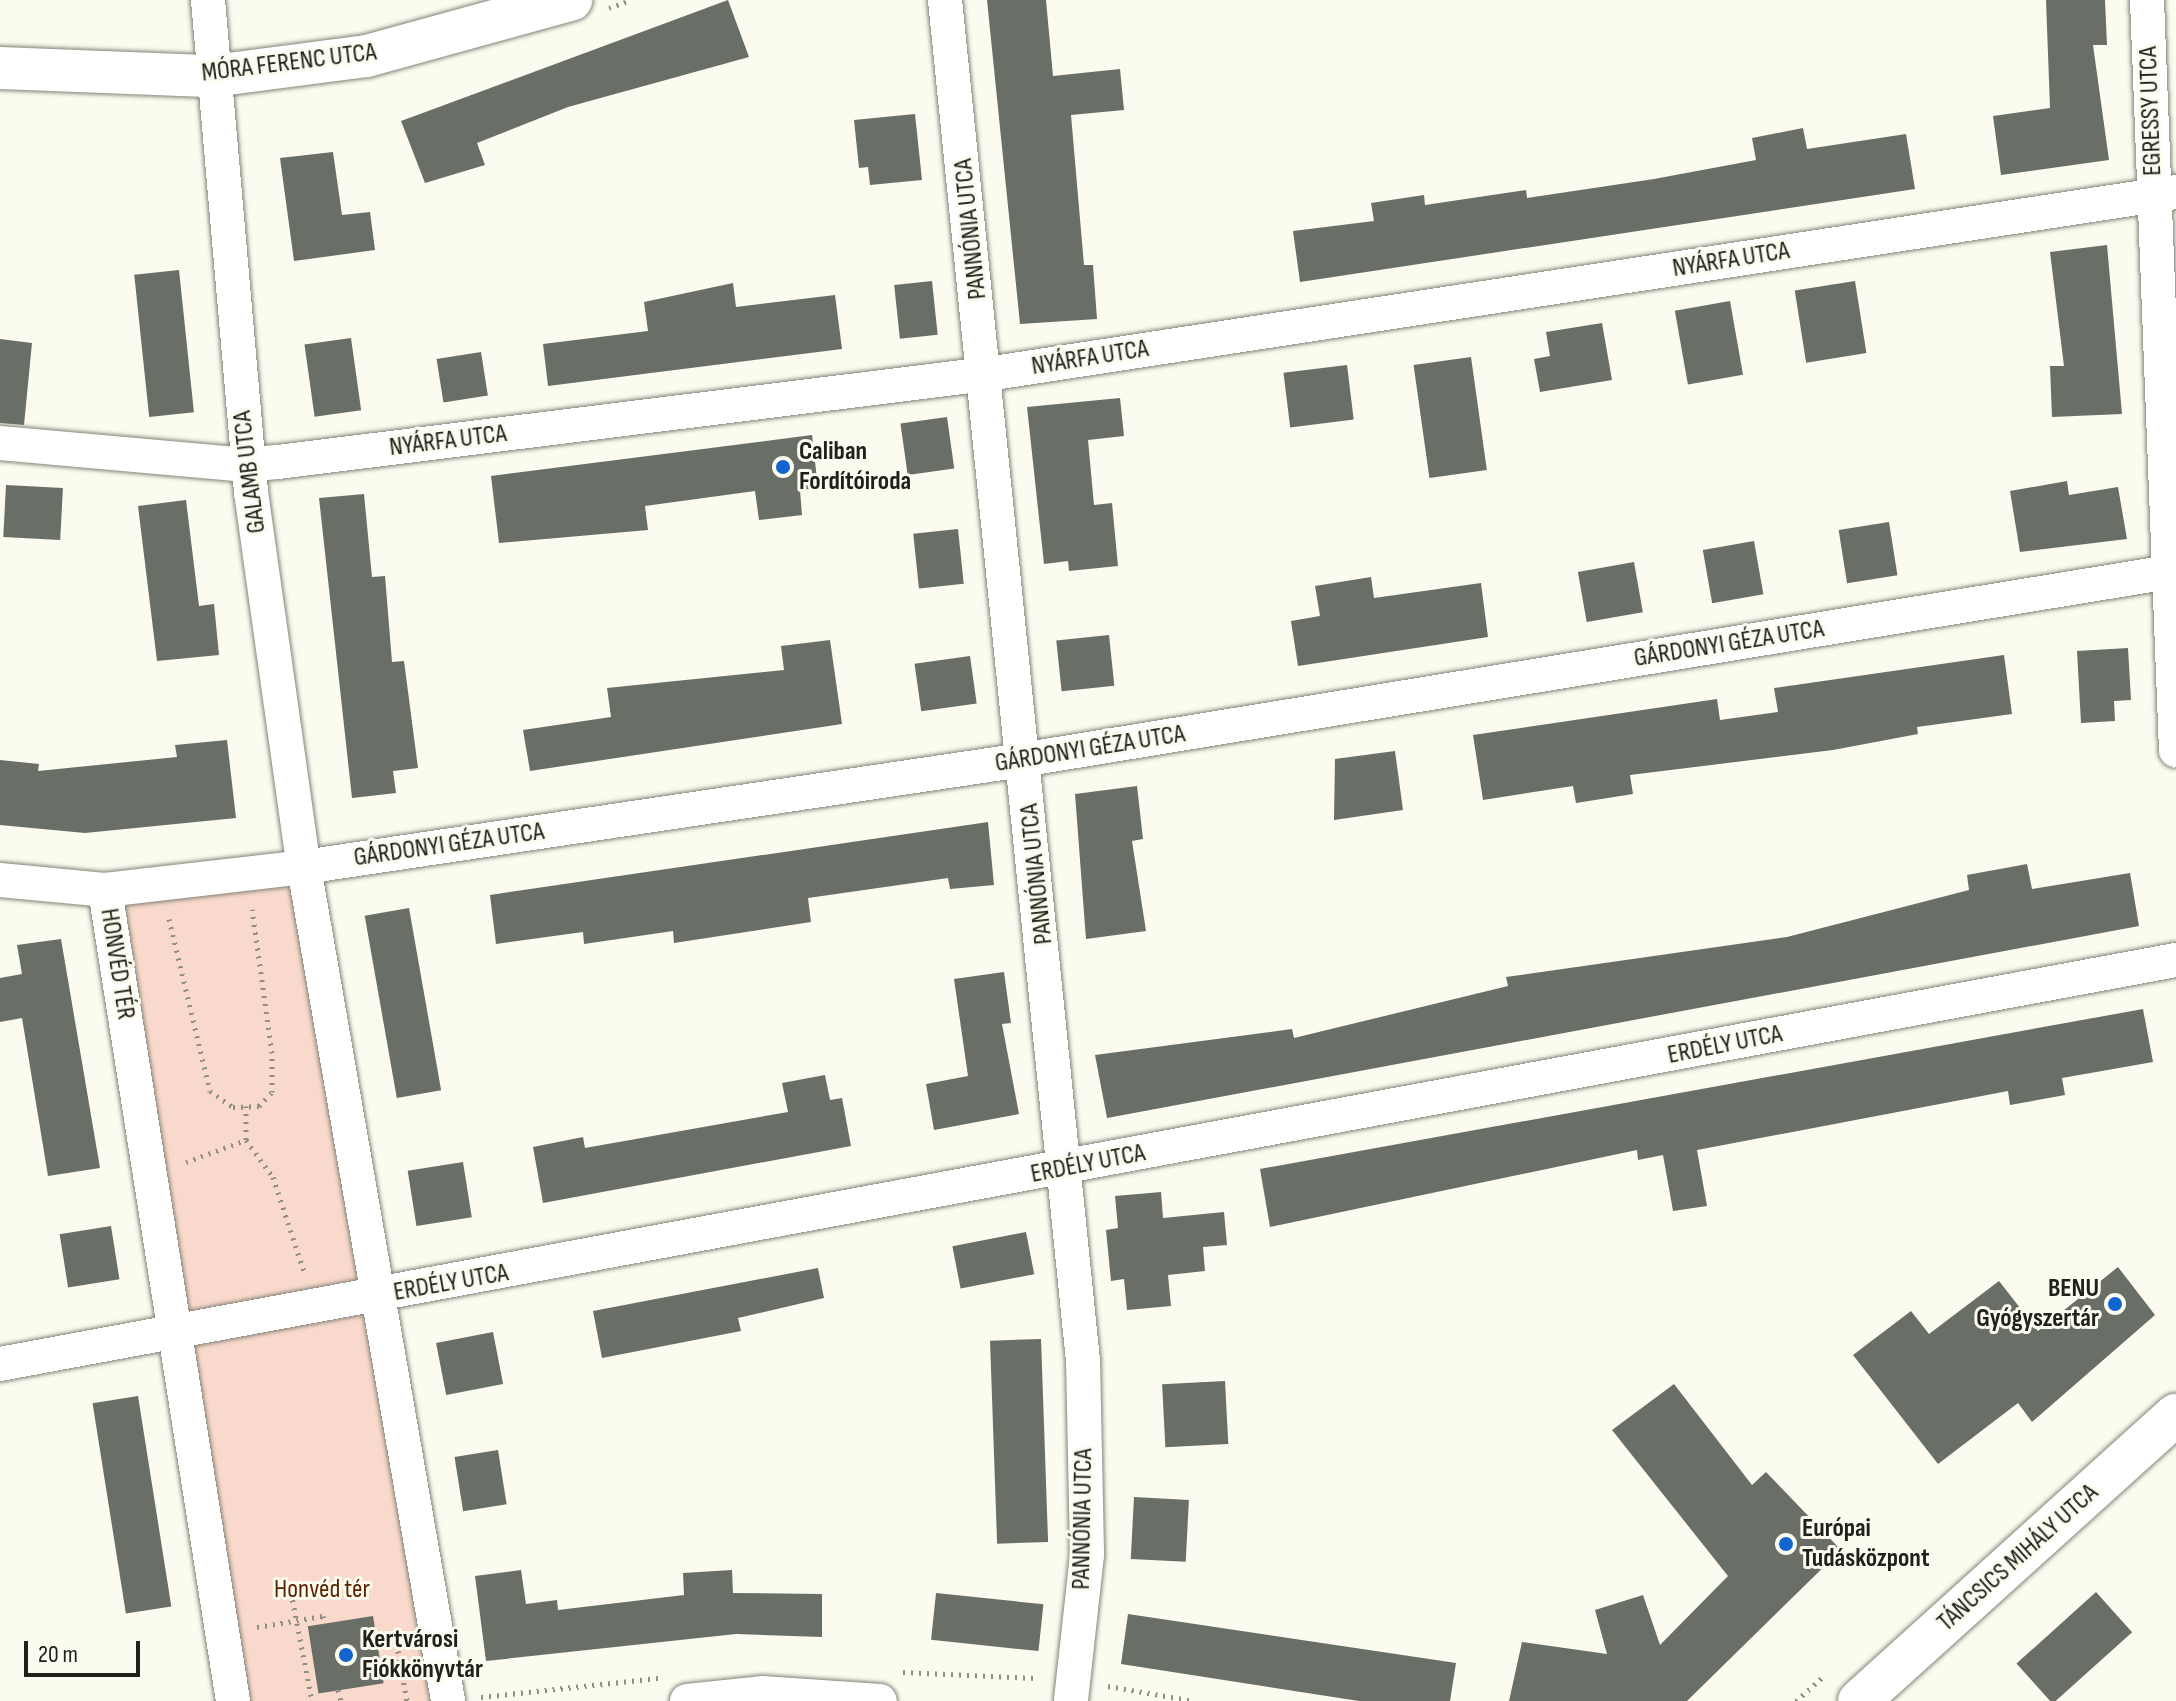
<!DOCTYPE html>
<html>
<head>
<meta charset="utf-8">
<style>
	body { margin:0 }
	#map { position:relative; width:2176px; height:1701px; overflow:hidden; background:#fbfbef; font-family:"Sofia Sans Condensed",sans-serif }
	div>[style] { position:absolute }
	.green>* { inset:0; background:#f9d9cb; transform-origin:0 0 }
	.building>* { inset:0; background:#696f66; transform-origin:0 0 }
	.path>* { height:5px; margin-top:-2.5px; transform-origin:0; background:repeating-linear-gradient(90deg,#8f8f87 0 2px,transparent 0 8px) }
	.roads { filter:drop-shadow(0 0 2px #838378) drop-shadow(0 0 2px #838378) }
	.minor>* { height:34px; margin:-17px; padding:0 17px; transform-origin:17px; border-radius:17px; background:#fff }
	.tertiary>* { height:42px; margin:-21px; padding:0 21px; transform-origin:21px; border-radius:21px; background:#fff }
	.dots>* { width:22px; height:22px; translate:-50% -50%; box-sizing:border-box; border:4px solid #fbfbef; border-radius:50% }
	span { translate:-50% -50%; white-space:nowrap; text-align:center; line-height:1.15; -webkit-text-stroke:6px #fbfbef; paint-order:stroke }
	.street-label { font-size:26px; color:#20201c }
	.poi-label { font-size:26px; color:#20201c; font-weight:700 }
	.left { translate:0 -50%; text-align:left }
	.right { translate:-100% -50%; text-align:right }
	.park-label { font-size:26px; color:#5b2200 }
	.scale { position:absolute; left:24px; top:1641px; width:116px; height:36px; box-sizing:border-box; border:4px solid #20201c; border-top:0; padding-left:10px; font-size:24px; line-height:28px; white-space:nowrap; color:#20201c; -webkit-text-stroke:6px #fbfbef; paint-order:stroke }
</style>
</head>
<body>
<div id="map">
	<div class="green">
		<i style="left:304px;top:867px;width:846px;height:200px;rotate:80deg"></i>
	</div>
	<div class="building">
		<i style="clip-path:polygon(728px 0,749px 57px,568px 107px,477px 143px,485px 165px,425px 183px,401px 121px)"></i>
		<i style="clip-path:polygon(987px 0,1046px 0,1053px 76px,1120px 69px,1124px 110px,1071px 115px,1084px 265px,1093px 265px,1097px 319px,1020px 324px)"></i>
		<i style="clip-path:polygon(2046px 0,2105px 0,2107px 45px,2093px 45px,2109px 160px,2001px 175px,1993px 116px,2050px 108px)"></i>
		<i style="clip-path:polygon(915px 114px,922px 180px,870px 185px,868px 167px,859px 168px,854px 120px)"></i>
		<i style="clip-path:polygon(1803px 128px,1807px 149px,1906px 134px,1915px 189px,1300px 282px,1293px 231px,1374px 221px,1371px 203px,1424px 195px,1425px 205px,1526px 190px,1527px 198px,1654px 179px,1756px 160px,1752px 138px)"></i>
		<i style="clip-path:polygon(333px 152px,342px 215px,370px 212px,375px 250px,294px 261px,280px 158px)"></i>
		<i style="clip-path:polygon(2107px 245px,2122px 414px,2052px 417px,2050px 366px,2064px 366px,2050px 252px)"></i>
		<i style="left:179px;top:270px;width:143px;height:45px;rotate:84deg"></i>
		<i style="left:932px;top:281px;width:54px;height:38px;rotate:84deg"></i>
		<i style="left:1855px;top:281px;width:73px;height:61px;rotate:81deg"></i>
		<i style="clip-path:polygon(733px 283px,736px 307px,835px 295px,842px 349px,548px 386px,543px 344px,648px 331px,644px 302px)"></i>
		<i style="left:1730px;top:301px;width:75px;height:56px;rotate:80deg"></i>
		<i style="clip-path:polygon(1602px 323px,1612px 380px,1540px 392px,1534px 359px,1550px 356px,1546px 332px)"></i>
		<i style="left:351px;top:338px;width:73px;height:47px;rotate:82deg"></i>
		<i style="clip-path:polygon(0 339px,32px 343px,24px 425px,0 423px)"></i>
		<i style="left:481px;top:352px;width:44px;height:45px;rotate:81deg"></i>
		<i style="left:1471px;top:357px;width:114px;height:58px;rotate:82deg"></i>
		<i style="left:1347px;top:365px;width:55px;height:64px;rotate:83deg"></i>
		<i style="clip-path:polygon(1120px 398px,1124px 436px,1088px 440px,1094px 505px,1112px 503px,1118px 566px,1069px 571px,1068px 561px,1044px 564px,1027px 407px)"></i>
		<i style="left:947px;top:417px;width:52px;height:47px;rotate:82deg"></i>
		<i style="clip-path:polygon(812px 435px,818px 488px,800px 490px,802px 515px,759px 520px,755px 491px,645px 506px,648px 530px,499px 543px,491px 476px)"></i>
		<i style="clip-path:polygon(2067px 481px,2069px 495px,2118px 487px,2127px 539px,2020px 552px,2010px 491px)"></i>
		<i style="left:6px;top:485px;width:57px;height:52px;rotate:3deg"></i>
		<i style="clip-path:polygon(364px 494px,372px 577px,385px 576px,392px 662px,404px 661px,418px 768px,393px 771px,396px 793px,352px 798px,319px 498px)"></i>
		<i style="clip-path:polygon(186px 500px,199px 606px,214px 604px,219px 655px,157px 661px,138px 506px)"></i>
		<i style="left:1889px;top:522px;width:54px;height:51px;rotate:81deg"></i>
		<i style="left:958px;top:529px;width:55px;height:45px;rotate:84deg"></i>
		<i style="left:1754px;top:541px;width:54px;height:52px;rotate:80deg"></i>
		<i style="left:1634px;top:562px;width:51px;height:57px;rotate:80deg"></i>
		<i style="clip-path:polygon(1371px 577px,1374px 598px,1481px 583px,1488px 637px,1298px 666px,1291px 621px,1320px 616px,1315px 586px)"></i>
		<i style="left:1109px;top:635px;width:51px;height:53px;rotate:84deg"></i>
		<i style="clip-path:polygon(830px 640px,842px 724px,530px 771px,523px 730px,611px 717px,607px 688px,784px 670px,781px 646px)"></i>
		<i style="clip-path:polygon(2128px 648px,2131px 700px,2114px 701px,2115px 721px,2081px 723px,2077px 651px)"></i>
		<i style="clip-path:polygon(2004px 655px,2012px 714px,1917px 727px,1918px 734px,1833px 750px,1630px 775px,1633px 794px,1576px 803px,1573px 786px,1483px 800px,1473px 735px,1717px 699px,1720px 720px,1778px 712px,1774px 688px)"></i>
		<i style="left:970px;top:656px;width:48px;height:56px;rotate:82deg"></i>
		<i style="clip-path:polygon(227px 740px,236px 818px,85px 833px,0 825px,0 760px,39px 764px,38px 771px,177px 757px,175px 745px)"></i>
		<i style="clip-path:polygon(1395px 751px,1403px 810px,1334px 820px,1335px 759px)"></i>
		<i style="clip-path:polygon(1137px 786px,1143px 839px,1132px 841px,1146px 931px,1086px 939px,1075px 794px)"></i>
		<i style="clip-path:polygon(988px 822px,994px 885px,950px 889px,948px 878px,808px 898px,811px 922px,674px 943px,673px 931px,584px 944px,583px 932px,496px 944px,490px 895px)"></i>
		<i style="clip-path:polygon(2027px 864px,2032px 889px,2130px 873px,2139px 926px,1107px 1118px,1095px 1055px,1292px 1029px,1294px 1038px,1508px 986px,1506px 977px,1787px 937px,1969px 890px,1967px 875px)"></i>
		<i style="left:409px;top:908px;width:185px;height:45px;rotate:80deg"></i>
		<i style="clip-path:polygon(61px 939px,100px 1168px,48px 1176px,22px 1018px,0 1022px,0 978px,22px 974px,17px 945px)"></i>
		<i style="clip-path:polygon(1004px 972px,1011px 1023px,1002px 1024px,1019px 1114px,934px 1130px,926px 1084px,968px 1076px,954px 979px)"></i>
		<i style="clip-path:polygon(2143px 1009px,2153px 1062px,2062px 1078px,2065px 1095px,2010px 1105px,2008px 1091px,1697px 1150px,1707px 1206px,1673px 1211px,1663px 1155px,1638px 1160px,1637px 1150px,1270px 1227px,1260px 1169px)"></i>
		<i style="clip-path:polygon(825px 1075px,830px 1100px,842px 1098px,851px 1146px,543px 1203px,533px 1147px,583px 1137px,585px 1148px,788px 1112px,782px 1083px)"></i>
		<i style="left:463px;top:1162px;width:56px;height:56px;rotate:81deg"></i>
		<i style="clip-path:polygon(1161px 1192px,1163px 1218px,1224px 1212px,1227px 1245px,1203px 1247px,1205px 1271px,1168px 1275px,1171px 1306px,1127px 1310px,1124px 1279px,1111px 1281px,1106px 1230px,1118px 1228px,1115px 1196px)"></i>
		<i style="left:111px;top:1226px;width:54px;height:52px;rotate:81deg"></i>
		<i style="left:1026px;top:1232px;width:43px;height:75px;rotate:79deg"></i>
		<i style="clip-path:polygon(2118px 1267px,2155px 1315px,2032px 1422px,2018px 1403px,1938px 1464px,1853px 1355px,1911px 1311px,1929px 1334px,1999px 1281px,2038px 1331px)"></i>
		<i style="clip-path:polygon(818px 1268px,824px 1298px,738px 1318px,741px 1331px,602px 1358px,593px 1311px)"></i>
		<i style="left:493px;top:1332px;width:53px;height:58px;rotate:79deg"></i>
		<i style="left:1041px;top:1339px;width:203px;height:51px;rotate:88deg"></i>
		<i style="left:1225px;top:1381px;width:63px;height:63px;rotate:87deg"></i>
		<i style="clip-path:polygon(1674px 1384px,1752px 1485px,1766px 1472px,1841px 1550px,1687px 1701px,1509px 1701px,1522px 1642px,1607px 1654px,1595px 1610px,1643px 1595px,1660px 1645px,1728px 1576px,1612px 1430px)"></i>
		<i style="left:138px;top:1396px;width:213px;height:46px;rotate:81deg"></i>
		<i style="left:498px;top:1450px;width:55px;height:44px;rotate:81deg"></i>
		<i style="left:1134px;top:1497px;width:55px;height:62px;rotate:3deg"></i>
		<i style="clip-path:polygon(521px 1570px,526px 1604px,557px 1600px,558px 1610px,684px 1595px,683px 1573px,732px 1570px,733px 1593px,822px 1594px,822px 1637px,736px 1634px,486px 1661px,475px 1576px)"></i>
		<i style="left:2096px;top:1592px;width:54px;height:107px;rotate:48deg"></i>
		<i style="left:936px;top:1593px;width:108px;height:47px;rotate:6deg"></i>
		<i style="clip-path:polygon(1128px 1614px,1456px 1663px,1450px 1701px,1359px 1701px,1121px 1664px)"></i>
		<i style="left:373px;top:1616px;width:68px;height:66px;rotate:81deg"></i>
	</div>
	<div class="path">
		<i style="left:609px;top:8px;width:23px;rotate:-20deg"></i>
		<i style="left:169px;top:919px;width:177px;rotate:76.6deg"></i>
		<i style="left:210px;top:1091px;width:28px;rotate:35deg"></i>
		<i style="left:233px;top:1107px;width:26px;rotate:-2deg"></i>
		<i style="left:259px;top:1106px;width:19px;rotate:-47deg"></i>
		<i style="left:272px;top:1092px;width:39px;rotate:-90deg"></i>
		<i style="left:272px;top:1053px;width:145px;rotate:-97.9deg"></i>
		<i style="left:246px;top:1106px;width:34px;rotate:90deg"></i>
		<i style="left:186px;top:1162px;width:64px;rotate:-20.1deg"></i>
		<i style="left:246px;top:1140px;width:46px;rotate:53.9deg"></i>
		<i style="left:273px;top:1177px;width:100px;rotate:71.9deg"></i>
		<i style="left:291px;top:1592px;width:111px;rotate:79.1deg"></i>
		<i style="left:257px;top:1627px;width:67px;rotate:-9.5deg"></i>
		<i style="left:323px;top:1616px;width:8px;rotate:76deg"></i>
		<i style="left:398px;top:1651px;width:51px;rotate:79.8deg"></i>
		<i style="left:903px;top:1672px;width:134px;rotate:2.6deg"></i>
		<i style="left:1108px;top:1686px;width:87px;rotate:9.9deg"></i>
		<i style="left:338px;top:1690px;width:11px;rotate:75deg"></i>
		<i style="left:481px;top:1697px;width:178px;rotate:-6.1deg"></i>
		<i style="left:1796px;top:1701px;width:39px;rotate:-42deg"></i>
	</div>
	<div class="roads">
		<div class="minor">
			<i style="left:208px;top:0;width:494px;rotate:85deg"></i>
			<i style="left:251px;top:492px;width:379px;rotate:82deg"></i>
			<i style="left:304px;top:867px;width:846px;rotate:80.2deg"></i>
			<i style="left:945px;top:0;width:1367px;rotate:84.21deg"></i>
			<i style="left:1083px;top:1360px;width:195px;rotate:88.8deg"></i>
			<i style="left:1087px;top:1555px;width:147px;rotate:96.3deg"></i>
			<i style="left:2147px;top:0;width:751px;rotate:87.79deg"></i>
			<i style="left:0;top:443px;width:248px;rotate:5.1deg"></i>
			<i style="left:247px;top:465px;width:31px;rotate:-6deg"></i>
			<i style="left:278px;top:462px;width:714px;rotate:-7.08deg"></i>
			<i style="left:987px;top:374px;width:1203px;rotate:-8.7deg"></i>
			<i style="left:0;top:880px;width:105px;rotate:5.4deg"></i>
			<i style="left:105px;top:890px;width:200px;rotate:-6.6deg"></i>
			<i style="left:304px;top:867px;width:713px;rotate:-8.47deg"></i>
			<i style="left:1009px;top:762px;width:1183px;rotate:-9.3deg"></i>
			<i style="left:105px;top:890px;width:821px;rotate:81.03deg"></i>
			<i style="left:0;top:1364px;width:2213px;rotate:-10.52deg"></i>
			<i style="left:687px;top:1701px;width:75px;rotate:-6.1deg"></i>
			<i style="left:762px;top:1693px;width:118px;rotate:3.9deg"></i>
		</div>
		<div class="tertiary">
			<i style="left:0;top:68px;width:213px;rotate:2.2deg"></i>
			<i style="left:213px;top:76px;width:155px;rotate:-7.4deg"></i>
			<i style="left:367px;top:56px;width:212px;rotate:-15.4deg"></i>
			<i style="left:1859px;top:1701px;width:427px;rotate:-42.1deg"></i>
		</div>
	</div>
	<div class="dots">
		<i style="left:783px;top:467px;background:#1265cf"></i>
		<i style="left:2115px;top:1304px;background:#1265cf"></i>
		<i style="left:1786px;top:1544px;background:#1265cf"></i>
		<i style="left:346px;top:1655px;background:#1265cf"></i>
	</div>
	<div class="street-label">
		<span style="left:289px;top:63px;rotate:-7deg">MÓRA FERENC UTCA</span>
		<span style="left:2151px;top:111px;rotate:-92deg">EGRESSY UTCA</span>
		<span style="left:971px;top:229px;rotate:-96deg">PANNÓNIA UTCA</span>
		<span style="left:1731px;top:260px;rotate:-9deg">NYÁRFA UTCA</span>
		<span style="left:1090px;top:358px;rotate:-9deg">NYÁRFA UTCA</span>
		<span style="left:448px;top:441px;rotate:-7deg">NYÁRFA UTCA</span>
		<span style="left:250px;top:472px;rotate:-97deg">GALAMB UTCA</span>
		<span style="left:1729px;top:644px;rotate:-9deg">GÁRDONYI GÉZA UTCA</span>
		<span style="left:1090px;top:749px;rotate:-9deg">GÁRDONYI GÉZA UTCA</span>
		<span style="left:449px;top:845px;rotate:-8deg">GÁRDONYI GÉZA UTCA</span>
		<span style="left:1037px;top:874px;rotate:-96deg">PANNÓNIA UTCA</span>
		<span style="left:117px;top:964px;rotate:81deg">HONVÉD TÉR</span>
		<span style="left:1725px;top:1045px;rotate:-11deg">ERDÉLY UTCA</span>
		<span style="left:1088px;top:1164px;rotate:-11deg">ERDÉLY UTCA</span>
		<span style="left:451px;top:1283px;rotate:-10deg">ERDÉLY UTCA</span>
		<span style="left:1083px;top:1519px;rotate:-89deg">PANNÓNIA UTCA</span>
		<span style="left:2018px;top:1558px;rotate:-42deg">TÁNCSICS MIHÁLY UTCA</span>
	</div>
	<div class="poi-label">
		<span class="left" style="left:799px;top:467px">Caliban<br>Fordítóiroda</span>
		<span class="right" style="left:2099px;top:1304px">BENU<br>Gyógyszertár</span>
		<span class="left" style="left:1802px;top:1544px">Európai<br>Tudásközpont</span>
		<span class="left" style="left:362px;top:1655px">Kertvárosi<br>Fiókkönyvtár</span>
	</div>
	<div class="park-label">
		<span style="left:322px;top:1590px">Honvéd tér</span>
	</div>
	<div class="scale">20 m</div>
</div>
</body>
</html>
